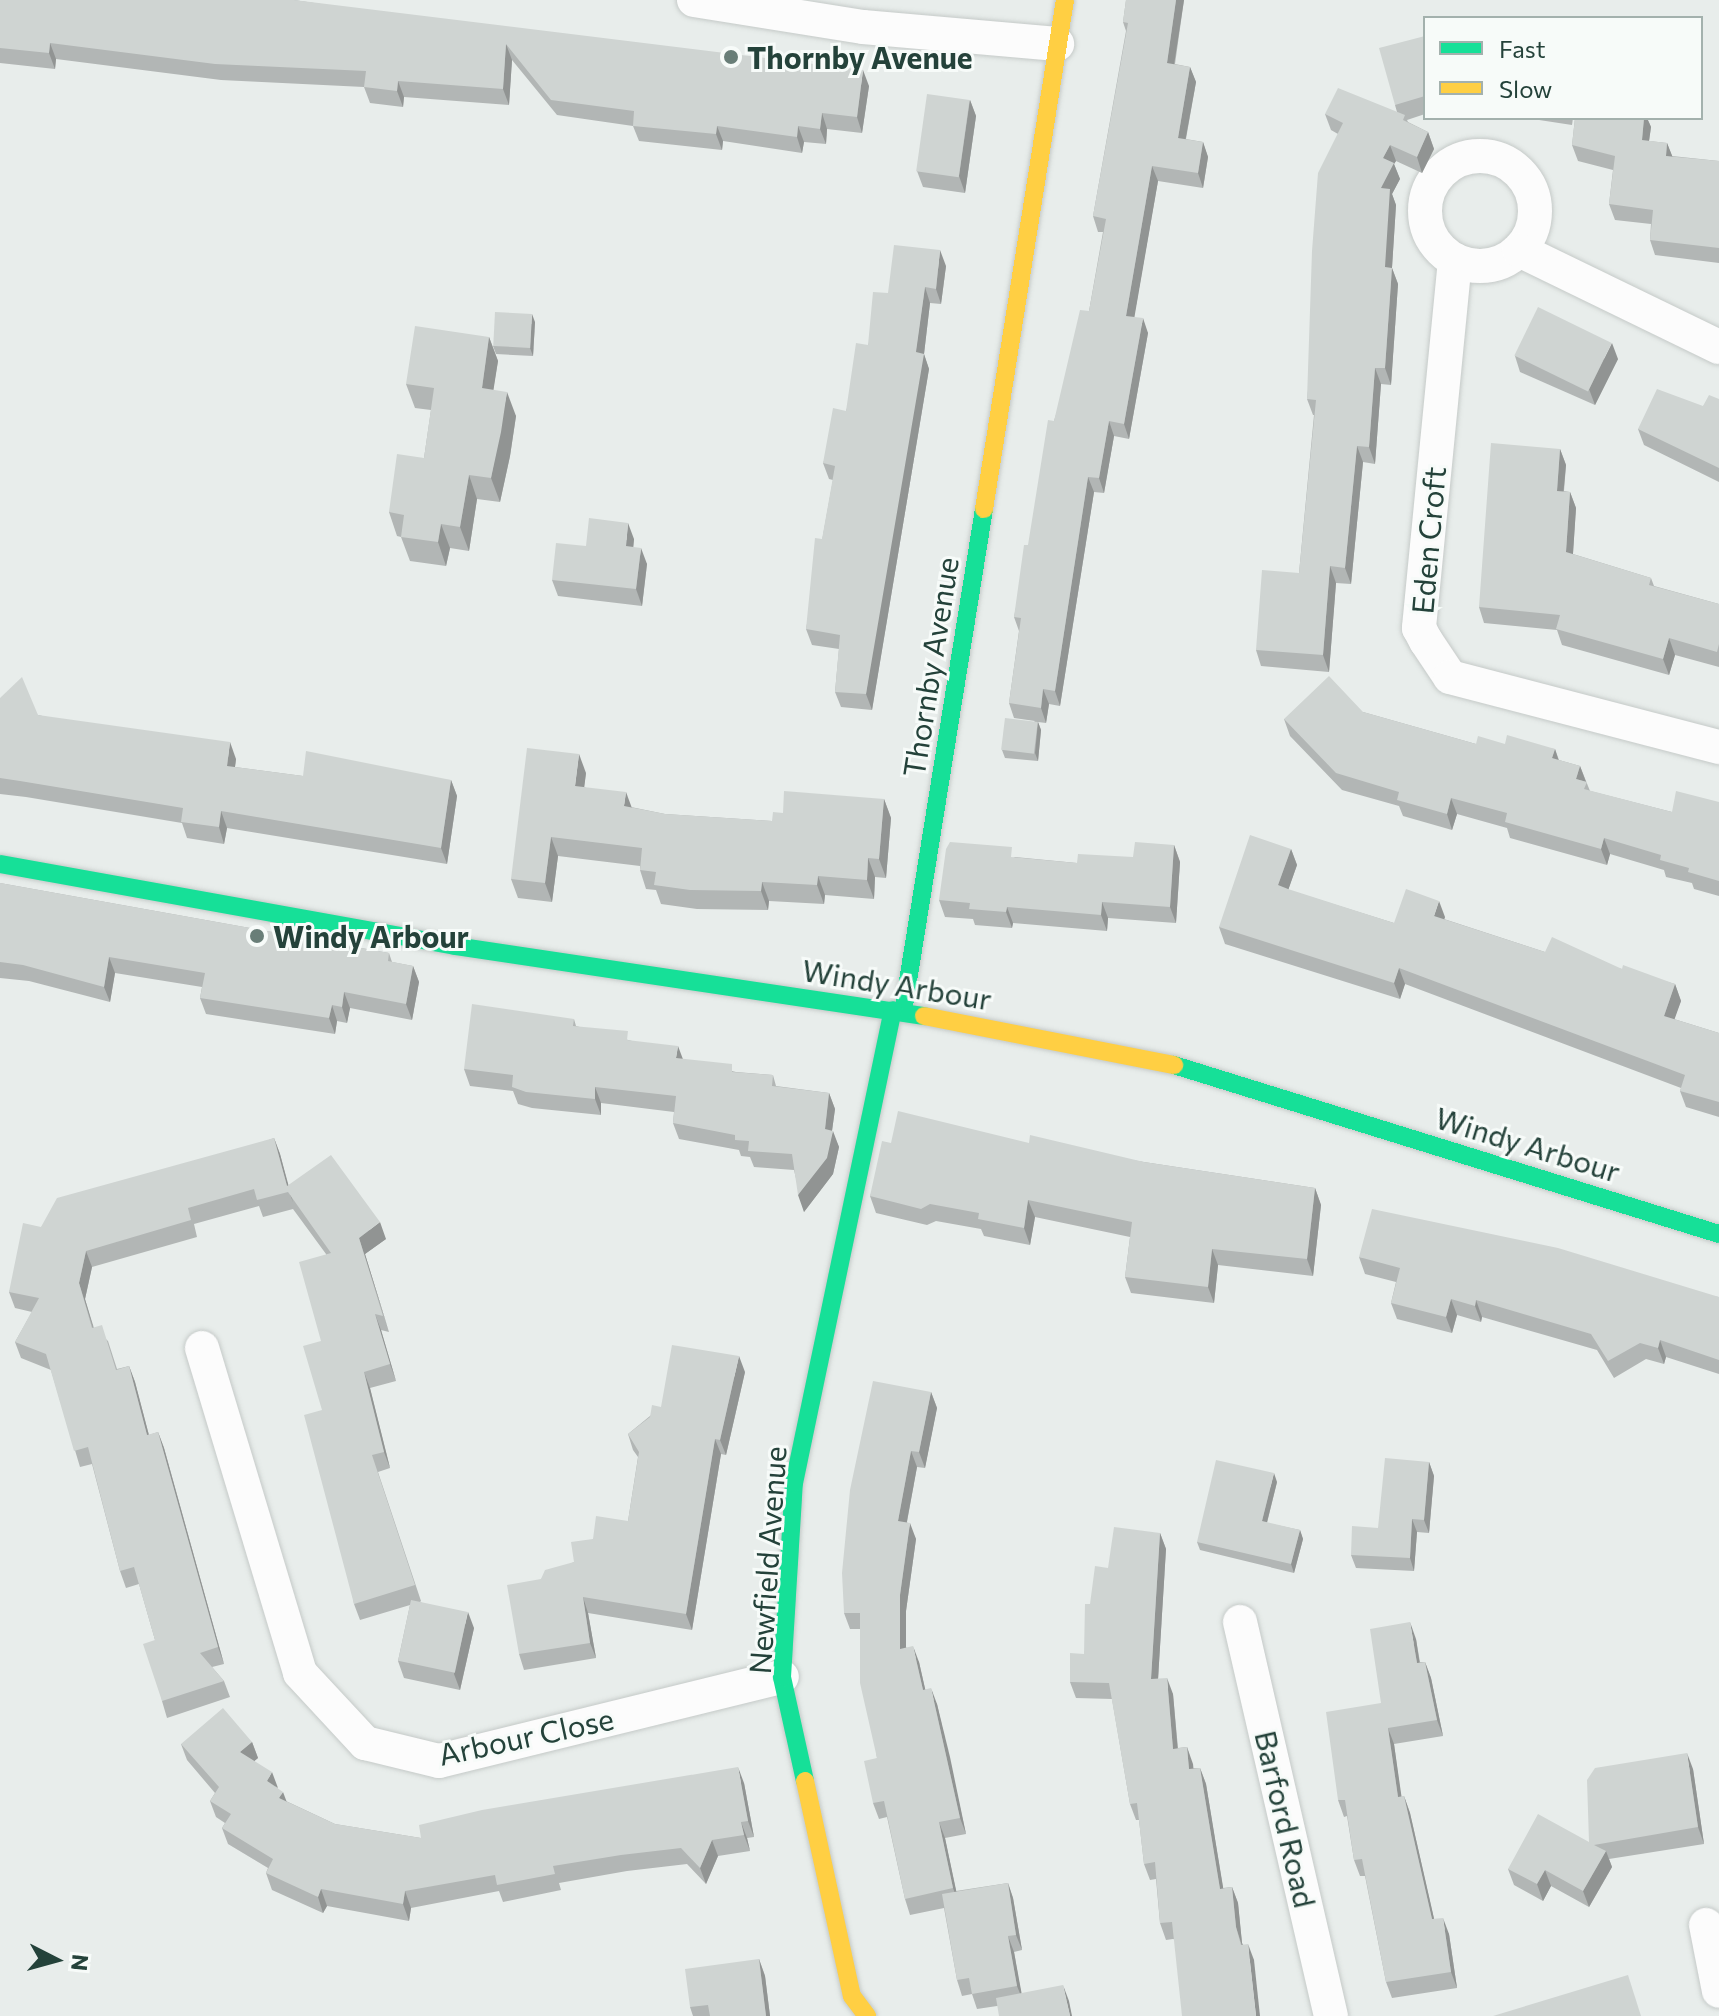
<!DOCTYPE html>
<html>
<head>
<meta charset="utf-8">
<style>
	body { margin:0 }
	#map { position:relative; width:1719px; height:2016px; overflow:hidden; background:#e8edeb; font-family:Commissioner,sans-serif }
	div>[style] { position:absolute }
	.roads { filter:drop-shadow(0 0 2px #c5cac8) drop-shadow(0 0 2px #c5cac8) }
	.street>* { height:34px; margin:-17px; padding:0 17px; transform-origin:17px; border-radius:17px; background:#fcfcfc }
	.street>.ring { margin:-17px; padding:0; box-sizing:content-box; background:none; border:34px solid #fcfcfc; border-radius:50% }
	.fast>* { height:18px; margin:-9px; padding:0 9px; transform-origin:9px; border-radius:9px; background:#16e098 }
	.slow>* { height:18px; margin:-9px; padding:0 9px; transform-origin:9px; border-radius:9px; background:#ffcf43 }
	.wall>* { inset:0; background:#b2b6b5 }
	.shaded-wall>* { inset:0; background:#919493 }
	.building>* { inset:0; background:#cfd4d2; transform-origin:0 0 }
	.dots>* { width:22px; height:22px; translate:-50% -50%; box-sizing:border-box; border:4px solid #f7fbf9; border-radius:50% }
	span { translate:-50% -50%; white-space:nowrap; text-align:center; line-height:1.15; -webkit-text-stroke:6px #f7fbf9; paint-order:stroke }
	.poi-label { font-size:30px; color:#24423a; font-weight:700 }
	.left { translate:0 -50%; text-align:left }
	.street-label { font-size:30px; color:#24423a }
	.legend { position:absolute; left:1423px; top:16px; width:280px; height:104px; box-sizing:border-box; background:#f7fbf9; border:2px solid #a3b1ad; margin:0; padding:10px 14px; list-style:none; font-size:24px; color:#24423a }
	.legend li { display:flex; align-items:center; gap:16px; height:40px }
	.legend b { width:40px; border:2px solid #a3b1ad }
	.north { position:absolute; left:16px; top:1920px; width:80px; height:80px; -webkit-text-stroke:6px #f7fbf9; paint-order:stroke; rotate:96deg; font-size:22px; font-weight:700; line-height:32px; text-align:center; color:#24423a }
	.north::after { content:''; display:block; margin:auto; width:28px; height:36px; background:#24423a; clip-path:polygon(50% 0,100% 100%,50% 72%,0 100%) }
</style>
</head>
<body>
<div id="map">
	<div class="roads">
		<div class="street">
			<i style="left:694px;top:0;width:171px;rotate:9.1deg"></i>
			<i style="left:863px;top:27px;width:195px;rotate:5deg"></i>
			<i class="ring" style="left:1425px;top:156px;width:76px;height:76px"></i>
			<i style="left:1519px;top:250px;width:222px;rotate:25.9deg"></i>
			<i style="left:1455px;top:260px;width:370px;rotate:95.6deg"></i>
			<i style="left:1419px;top:628px;width:15px;rotate:62deg"></i>
			<i style="left:1426px;top:641px;width:43px;rotate:56.3deg"></i>
			<i style="left:1450px;top:677px;width:278px;rotate:14.6deg"></i>
			<i style="left:202px;top:1348px;width:339px;rotate:73.2deg"></i>
			<i style="left:300px;top:1673px;width:96px;rotate:47.1deg"></i>
			<i style="left:365px;top:1743px;width:76px;rotate:13.7deg"></i>
			<i style="left:439px;top:1761px;width:353px;rotate:-13.8deg"></i>
			<i style="left:1240px;top:1622px;width:404px;rotate:77deg"></i>
			<i style="left:1706px;top:1925px;width:67px;rotate:78.9deg"></i>
		</div>
		<div class="fast">
			<i style="left:0;top:864px;width:462px;rotate:10.2deg"></i>
			<i style="left:455px;top:946px;width:474px;rotate:8.5deg"></i>
			<i style="left:903px;top:1012px;width:509px;rotate:-80.85deg"></i>
			<i style="left:1174px;top:1065px;width:571px;rotate:17.23deg"></i>
			<i style="left:805px;top:1781px;width:107px;rotate:-102.5deg"></i>
			<i style="left:782px;top:1677px;width:194px;rotate:-86.5deg"></i>
			<i style="left:794px;top:1483px;width:483px;rotate:-78.2deg"></i>
		</div>
		<div class="slow">
			<i style="left:984px;top:509px;width:515px;rotate:-80.96deg"></i>
			<i style="left:924px;top:1016px;width:255px;rotate:11.1deg"></i>
			<i style="left:805px;top:1781px;width:220px;rotate:77.7deg"></i>
			<i style="left:852px;top:1996px;width:25px;rotate:53deg"></i>
		</div>
	</div>
	<div class="wall">
		<i style="clip-path:polygon(0 0,294px 0,869px 86px,862px 133px,827px 129px,826px 144px,804px 142px,802px 153px,723px 141px,722px 150px,639px 141px,633px 126px,557px 115px,512px 60px,509px 105px,404px 97px,403px 107px,370px 103px,364px 87px,221px 80px,56px 59px,55px 69px,0 63px)"></i>
		<i style="clip-path:polygon(1126px 0,1184px 0,1175px 64px,1190px 67px,1196px 82px,1186px 139px,1203px 142px,1208px 157px,1203px 188px,1158px 181px,1134px 317px,1148px 333px,1129px 439px,1114px 436px,1104px 493px,1094px 492px,1060px 706px,1049px 704px,1046px 723px,1038px 722px,1041px 730px,1038px 761px,1005px 758px,1002px 750px,1035px 721px,1014px 718px,1009px 703px,1019px 631px,1014px 617px,1054px 421px,1089px 311px,1103px 232px,1098px 232px,1093px 216px,1126px 31px,1123px 22px)"></i>
		<i style="clip-path:polygon(1425px 36px,1425px 114px,1407px 120px,1408px 122px,1428px 132px,1434px 149px,1422px 173px,1396px 161px,1394px 164px,1400px 179px,1392px 194px,1396px 205px,1392px 268px,1398px 284px,1391px 385px,1381px 384px,1375px 464px,1363px 462px,1351px 584px,1336px 583px,1329px 672px,1261px 666px,1256px 650px,1299px 573px,1314px 415px,1313px 415px,1307px 399px,1338px 134px,1331px 130px,1325px 114px,1397px 112px,1395px 105px)"></i>
		<i style="clip-path:polygon(970px 100px,976px 116px,965px 193px,923px 187px,917px 171px)"></i>
		<i style="clip-path:polygon(1526px 118px,1573px 118px,1572px 125px)"></i>
		<i style="clip-path:polygon(1575px 118px,1647px 118px,1651px 127px,1649px 141px,1667px 143px,1672px 156px,1719px 161px,1719px 263px,1655px 255px,1650px 240px,1651px 224px,1615px 220px,1609px 204px,1613px 170px,1578px 161px,1572px 145px)"></i>
		<i style="clip-path:polygon(946px 266px,941px 304px,930px 303px,924px 354px,929px 369px,872px 710px,841px 707px,835px 692px,839px 649px,812px 645px,806px 629px,833px 480px,829px 479px,823px 463px,846px 411px,868px 345px,888px 293px)"></i>
		<i style="clip-path:polygon(535px 322px,533px 356px,496px 354px,493px 346px)"></i>
		<i style="clip-path:polygon(489px 337px,498px 361px,493px 390px,516px 416px,510px 456px,500px 502px,477px 499px,469px 551px,450px 548px,446px 566px,410px 561px,401px 537px,397px 536px,389px 512px,424px 458px,431px 410px,415px 408px,406px 384px)"></i>
		<i style="clip-path:polygon(1515px 356px,1618px 359px,1595px 405px,1520px 372px)"></i>
		<i style="clip-path:polygon(1719px 399px,1719px 482px,1644px 445px,1638px 429px,1703px 406px)"></i>
		<i style="clip-path:polygon(1560px 449px,1566px 465px,1564px 491px,1570px 492px,1576px 508px,1573px 554px,1651px 578px,1654px 586px,1719px 604px,1719px 667px,1675px 655px,1669px 675px,1562px 645px,1557px 630px,1484px 623px,1479px 607px)"></i>
		<i style="clip-path:polygon(634px 539px,633px 547px,647px 564px,642px 606px,558px 596px,552px 580px,586px 546px)"></i>
		<i style="clip-path:polygon(0 698px,38px 715px,236px 759px,235px 767px,303px 776px,451px 780px,457px 796px,447px 864px,227px 828px,224px 844px,187px 838px,182px 823px,26px 797px,0 794px)"></i>
		<i style="clip-path:polygon(1363px 712px,1476px 744px,1505px 744px,1555px 749px,1559px 760px,1580px 766px,1590px 791px,1672px 812px,1719px 802px,1719px 896px,1694px 889px,1692px 883px,1666px 877px,1664px 870px,1610px 854px,1607px 865px,1510px 838px,1507px 828px,1457px 814px,1452px 830px,1403px 816px,1399px 806px,1342px 790px,1290px 736px,1284px 719px)"></i>
		<i style="clip-path:polygon(586px 773px,584px 787px,631px 807px,665px 814px,772px 821px,783px 813px,884px 799px,891px 818px,886px 878px,875px 877px,874px 899px,825px 895px,824px 904px,769px 901px,768px 910px,697px 909px,661px 904px,656px 890px,646px 889px,640px 870px,640px 866px,558px 856px,552px 902px,518px 898px,511px 879px)"></i>
		<i style="clip-path:polygon(1174px 845px,1180px 862px,1176px 923px,1108px 918px,1107px 931px,1013px 923px,1012px 928px,975px 925px,973px 919px,945px 917px,939px 900px,1015px 857px,1077px 863px,1133px 857px)"></i>
		<i style="clip-path:polygon(1291px 849px,1297px 865px,1288px 890px,1394px 923px,1445px 917px,1444px 919px,1545px 952px,1622px 969px,1675px 984px,1681px 1001px,1674px 1019px,1719px 1033px,1719px 1117px,1686px 1107px,1680px 1091px,1681px 1088px,1405px 984px,1400px 999px,1225px 944px,1219px 927px)"></i>
		<i style="clip-path:polygon(0 883px,389px 953px,392px 962px,413px 966px,419px 982px,412px 1020px,350px 1008px,347px 1023px,337px 1021px,335px 1034px,206px 1014px,200px 998px,202px 987px,115px 973px,110px 1002px,29px 981px,0 978px)"></i>
		<i style="clip-path:polygon(574px 1019px,576px 1026px,632px 1041px,682px 1059px,736px 1072px,773px 1075px,776px 1086px,829px 1093px,835px 1109px,832px 1131px,839px 1147px,833px 1174px,804px 1212px,794px 1170px,754px 1167px,750px 1157px,741px 1156px,739px 1150px,679px 1139px,673px 1123px,674px 1112px,601px 1103px,601px 1115px,532px 1108px,518px 1104px,513px 1091px,470px 1086px,464px 1069px)"></i>
		<i style="clip-path:polygon(274px 1138px,280px 1154px,288px 1185px,386px 1239px,365px 1254px,389px 1332px,381px 1330px,396px 1381px,370px 1388px,390px 1468px,378px 1472px,421px 1601px,420px 1602px,474px 1628px,460px 1690px,404px 1678px,398px 1661px,410px 1605px,360px 1620px,354px 1604px,322px 1410px,321px 1341px,326px 1254px,293px 1209px,263px 1217px,259px 1206px,194px 1224px,197px 1237px,92px 1267px,85px 1299px,94px 1328px,108px 1341px,117px 1369px,129px 1366px,135px 1382px,149px 1435px,158px 1432px,164px 1448px,224px 1664px,212px 1667px,224px 1681px,230px 1697px,167px 1718px,162px 1701px,155px 1640px,139px 1584px,126px 1588px,120px 1571px,92px 1464px,80px 1467px,51px 1370px,21px 1358px,15px 1342px,32px 1312px,15px 1308px,9px 1292px,41px 1227px)"></i>
		<i style="clip-path:polygon(891px 1143px,1029px 1143px,1144px 1162px,1315px 1188px,1321px 1205px,1313px 1276px,1218px 1265px,1214px 1303px,1131px 1293px,1125px 1277px,1130px 1237px,1035px 1217px,1030px 1245px,984px 1236px,981px 1229px,936px 1221px,927px 1225px,876px 1213px,870px 1196px)"></i>
		<i style="clip-path:polygon(1359px 1257px,1719px 1297px,1719px 1374px,1666px 1357px,1664px 1364px,1646px 1359px,1614px 1378px,1597px 1350px,1482px 1317px,1481px 1322px,1457px 1315px,1452px 1333px,1397px 1319px,1391px 1303px,1396px 1282px,1365px 1274px)"></i>
		<i style="clip-path:polygon(745px 1372px,726px 1455px,721px 1454px,692px 1630px,588px 1613px,596px 1658px,524px 1670px,519px 1654px,541px 1579px,574px 1562px,593px 1539px,628px 1521px,638px 1457px,633px 1450px,628px 1434px,661px 1407px)"></i>
		<i style="clip-path:polygon(931px 1392px,937px 1408px,925px 1468px,917px 1467px,907px 1522px,916px 1539px,906px 1611px,906px 1647px,919px 1662px,925px 1689px,937px 1704px,966px 1834px,945px 1838px,956px 1891px,1008px 1883px,1013px 1898px,1022px 1950px,1014px 1952px,1021px 1993px,1069px 2001px,997px 2006px,977px 2009px,972px 1994px,962px 1996px,957px 1980px,944px 1908px,910px 1915px,905px 1899px,887px 1817px,879px 1819px,873px 1803px,877px 1758px,860px 1629px,850px 1629px,844px 1613px)"></i>
		<i style="clip-path:polygon(1429px 1462px,1434px 1476px,1429px 1533px,1417px 1532px,1414px 1571px,1356px 1568px,1351px 1555px,1378px 1528px)"></i>
		<i style="clip-path:polygon(1277px 1482px,1267px 1523px,1300px 1530px,1303px 1539px,1294px 1573px,1200px 1550px,1197px 1542px)"></i>
		<i style="clip-path:polygon(1160px 1533px,1166px 1549px,1158px 1679px,1173px 1694px,1178px 1748px,1187px 1747px,1193px 1768px,1200px 1768px,1206px 1784px,1223px 1888px,1232px 1887px,1238px 1903px,1242px 1943px,1254px 1960px,1173px 1939px,1166px 1940px,1160px 1923px,1156px 1879px,1150px 1880px,1144px 1864px,1139px 1820px,1136px 1820px,1130px 1804px,1112px 1699px,1076px 1698px,1070px 1682px,1084px 1654px,1108px 1568px)"></i>
		<i style="clip-path:polygon(1416px 1639px,1420px 1662px,1425px 1662px,1431px 1678px,1443px 1736px,1394px 1744px,1401px 1797px,1404px 1796px,1410px 1813px,1434px 1919px,1449px 1934px,1457px 1988px,1392px 1998px,1386px 1982px,1365px 1876px,1360px 1876px,1354px 1860px,1347px 1816px,1344px 1817px,1338px 1800px,1381px 1703px)"></i>
		<i style="clip-path:polygon(252px 1742px,258px 1758px,254px 1761px,278px 1789px,286px 1801px,335px 1824px,421px 1838px,744px 1783px,754px 1837px,747px 1838px,750px 1851px,718px 1856px,706px 1884px,687px 1864px,627px 1871px,559px 1883px,561px 1890px,503px 1902px,499px 1891px,411px 1908px,409px 1921px,327px 1906px,323px 1913px,272px 1890px,266px 1873px,268px 1868px,228px 1844px,222px 1828px,225px 1823px,216px 1817px,210px 1801px,215px 1793px,187px 1760px,181px 1744px)"></i>
		<i style="clip-path:polygon(1693px 1769px,1704px 1844px,1609px 1859px,1612px 1867px,1589px 1907px,1551px 1886px,1543px 1901px,1514px 1885px,1508px 1869px,1589px 1842px)"></i>
		<i style="clip-path:polygon(759px 1959px,765px 1976px,770px 2016px,693px 2016px,690px 2007px)"></i>
	</div>
	<div class="shaded-wall">
		<i style="clip-path:polygon(1176px 0,1184px 0,1172px 78px,1167px 63px)"></i>
		<i style="clip-path:polygon(50px 43px,56px 59px,55px 69px,49px 53px)"></i>
		<i style="clip-path:polygon(506px 44px,512px 60px,509px 105px,503px 89px)"></i>
		<i style="clip-path:polygon(1190px 67px,1196px 82px,1183px 153px,1178px 138px)"></i>
		<i style="clip-path:polygon(863px 70px,869px 86px,862px 133px,857px 117px)"></i>
		<i style="clip-path:polygon(398px 81px,404px 97px,403px 107px,397px 91px)"></i>
		<i style="clip-path:polygon(970px 100px,976px 116px,965px 193px,959px 176px)"></i>
		<i style="clip-path:polygon(822px 113px,827px 129px,826px 144px,820px 129px)"></i>
		<i style="clip-path:polygon(1644px 118px,1647px 118px,1651px 127px,1647px 155px,1642px 140px)"></i>
		<i style="clip-path:polygon(717px 126px,723px 141px,722px 150px,716px 134px)"></i>
		<i style="clip-path:polygon(798px 126px,804px 142px,802px 153px,797px 137px)"></i>
		<i style="clip-path:polygon(1428px 132px,1434px 149px,1422px 173px,1417px 157px)"></i>
		<i style="clip-path:polygon(1203px 142px,1208px 157px,1203px 188px,1198px 173px)"></i>
		<i style="clip-path:polygon(1667px 143px,1673px 158px,1666px 156px)"></i>
		<i style="clip-path:polygon(1390px 145px,1396px 161px,1394px 164px,1400px 179px,1392px 194px,1396px 205px,1391px 283px,1385px 267px,1381px 188px,1383px 158px)"></i>
		<i style="clip-path:polygon(1152px 166px,1158px 181px,1132px 331px,1126px 316px)"></i>
		<i style="clip-path:polygon(940px 250px,946px 266px,941px 304px,936px 289px)"></i>
		<i style="clip-path:polygon(1392px 268px,1398px 284px,1391px 385px,1385px 368px)"></i>
		<i style="clip-path:polygon(925px 287px,930px 303px,924px 354px,929px 369px,872px 710px,866px 694px)"></i>
		<i style="clip-path:polygon(532px 314px,535px 322px,533px 356px,530px 348px)"></i>
		<i style="clip-path:polygon(1143px 318px,1148px 333px,1129px 439px,1124px 424px)"></i>
		<i style="clip-path:polygon(489px 337px,498px 361px,490px 412px,482px 388px)"></i>
		<i style="clip-path:polygon(1612px 343px,1618px 359px,1595px 405px,1589px 389px)"></i>
		<i style="clip-path:polygon(1375px 368px,1381px 384px,1375px 464px,1369px 447px)"></i>
		<i style="clip-path:polygon(507px 392px,516px 416px,510px 456px,500px 502px,491px 478px)"></i>
		<i style="clip-path:polygon(1109px 421px,1114px 436px,1104px 493px,1099px 478px)"></i>
		<i style="clip-path:polygon(1357px 446px,1363px 462px,1351px 584px,1345px 568px)"></i>
		<i style="clip-path:polygon(1560px 449px,1566px 465px,1562px 507px,1557px 491px)"></i>
		<i style="clip-path:polygon(469px 475px,477px 499px,469px 551px,460px 527px)"></i>
		<i style="clip-path:polygon(1088px 477px,1094px 492px,1060px 706px,1055px 691px)"></i>
		<i style="clip-path:polygon(1570px 492px,1576px 508px,1572px 568px,1566px 552px)"></i>
		<i style="clip-path:polygon(628px 523px,634px 539px,632px 562px,626px 546px)"></i>
		<i style="clip-path:polygon(441px 524px,450px 548px,446px 566px,438px 542px)"></i>
		<i style="clip-path:polygon(641px 548px,647px 564px,642px 606px,636px 589px)"></i>
		<i style="clip-path:polygon(1330px 566px,1336px 583px,1329px 672px,1323px 655px)"></i>
		<i style="clip-path:polygon(1669px 638px,1675px 655px,1669px 675px,1663px 659px)"></i>
		<i style="clip-path:polygon(1043px 689px,1049px 704px,1046px 723px,1041px 708px)"></i>
		<i style="clip-path:polygon(1038px 722px,1041px 730px,1038px 761px,1035px 753px)"></i>
		<i style="clip-path:polygon(230px 742px,236px 759px,233px 782px,227px 766px)"></i>
		<i style="clip-path:polygon(1555px 749px,1560px 765px,1552px 758px)"></i>
		<i style="clip-path:polygon(579px 754px,586px 773px,582px 805px,575px 786px)"></i>
		<i style="clip-path:polygon(1580px 766px,1586px 782px,1576px 779px)"></i>
		<i style="clip-path:polygon(451px 780px,457px 796px,447px 864px,441px 848px)"></i>
		<i style="clip-path:polygon(626px 792px,633px 811px,624px 806px)"></i>
		<i style="clip-path:polygon(1451px 798px,1457px 814px,1452px 830px,1447px 814px)"></i>
		<i style="clip-path:polygon(884px 799px,891px 818px,886px 878px,879px 859px)"></i>
		<i style="clip-path:polygon(221px 811px,227px 828px,224px 844px,219px 827px)"></i>
		<i style="clip-path:polygon(551px 837px,558px 856px,552px 902px,545px 883px)"></i>
		<i style="clip-path:polygon(1604px 838px,1610px 854px,1607px 865px,1601px 849px)"></i>
		<i style="clip-path:polygon(1174px 845px,1180px 862px,1176px 923px,1170px 907px)"></i>
		<i style="clip-path:polygon(1291px 849px,1297px 865px,1284px 902px,1278px 885px)"></i>
		<i style="clip-path:polygon(868px 858px,875px 877px,874px 899px,867px 880px)"></i>
		<i style="clip-path:polygon(818px 876px,825px 895px,824px 904px,817px 885px)"></i>
		<i style="clip-path:polygon(762px 882px,769px 901px,768px 910px,761px 891px)"></i>
		<i style="clip-path:polygon(1439px 901px,1445px 917px,1440px 932px,1434px 916px)"></i>
		<i style="clip-path:polygon(1102px 902px,1108px 918px,1107px 931px,1101px 915px)"></i>
		<i style="clip-path:polygon(1007px 907px,1013px 923px,1012px 928px,1006px 912px)"></i>
		<i style="clip-path:polygon(109px 957px,115px 973px,110px 1002px,104px 987px)"></i>
		<i style="clip-path:polygon(413px 966px,419px 982px,412px 1020px,406px 1004px)"></i>
		<i style="clip-path:polygon(1399px 968px,1405px 984px,1400px 999px,1394px 983px)"></i>
		<i style="clip-path:polygon(1675px 984px,1681px 1001px,1670px 1032px,1664px 1016px)"></i>
		<i style="clip-path:polygon(344px 992px,350px 1008px,347px 1023px,342px 1007px)"></i>
		<i style="clip-path:polygon(332px 1005px,337px 1021px,335px 1034px,329px 1018px)"></i>
		<i style="clip-path:polygon(678px 1046px,684px 1062px,676px 1058px)"></i>
		<i style="clip-path:polygon(595px 1087px,601px 1103px,601px 1115px,595px 1099px)"></i>
		<i style="clip-path:polygon(829px 1093px,835px 1109px,831px 1138px,833px 1131px,839px 1147px,833px 1174px,804px 1212px,798px 1195px,825px 1129px)"></i>
		<i style="clip-path:polygon(274px 1138px,280px 1154px,293px 1202px,287px 1186px)"></i>
		<i style="clip-path:polygon(1315px 1188px,1321px 1205px,1313px 1276px,1307px 1259px)"></i>
		<i style="clip-path:polygon(1028px 1200px,1035px 1217px,1030px 1245px,1024px 1228px)"></i>
		<i style="clip-path:polygon(380px 1222px,386px 1239px,365px 1254px,389px 1332px,359px 1238px)"></i>
		<i style="clip-path:polygon(1212px 1249px,1218px 1265px,1214px 1303px,1208px 1287px)"></i>
		<i style="clip-path:polygon(86px 1251px,92px 1267px,85px 1299px,98px 1344px,79px 1283px)"></i>
		<i style="clip-path:polygon(1451px 1299px,1457px 1315px,1452px 1333px,1446px 1317px)"></i>
		<i style="clip-path:polygon(1476px 1300px,1482px 1317px,1481px 1322px,1475px 1306px)"></i>
		<i style="clip-path:polygon(375px 1314px,381px 1330px,396px 1381px,390px 1364px)"></i>
		<i style="clip-path:polygon(1660px 1340px,1666px 1357px,1664px 1364px,1658px 1348px)"></i>
		<i style="clip-path:polygon(739px 1356px,745px 1372px,726px 1455px,720px 1440px)"></i>
		<i style="clip-path:polygon(129px 1366px,135px 1382px,153px 1451px,147px 1435px)"></i>
		<i style="clip-path:polygon(364px 1372px,370px 1388px,390px 1468px,384px 1452px)"></i>
		<i style="clip-path:polygon(931px 1392px,937px 1408px,925px 1468px,919px 1452px)"></i>
		<i style="clip-path:polygon(158px 1432px,164px 1448px,224px 1664px,218px 1647px)"></i>
		<i style="clip-path:polygon(715px 1439px,721px 1454px,692px 1630px,686px 1614px)"></i>
		<i style="clip-path:polygon(911px 1451px,917px 1467px,904px 1537px,898px 1521px)"></i>
		<i style="clip-path:polygon(1429px 1462px,1434px 1476px,1429px 1533px,1424px 1520px)"></i>
		<i style="clip-path:polygon(1274px 1473px,1277px 1482px,1265px 1530px,1262px 1521px)"></i>
		<i style="clip-path:polygon(1412px 1519px,1417px 1532px,1414px 1571px,1410px 1558px)"></i>
		<i style="clip-path:polygon(910px 1523px,916px 1539px,906px 1611px,906px 1665px,900px 1649px,900px 1595px)"></i>
		<i style="clip-path:polygon(1300px 1530px,1303px 1539px,1294px 1573px,1291px 1564px)"></i>
		<i style="clip-path:polygon(1160px 1533px,1166px 1549px,1157px 1696px,1151px 1679px)"></i>
		<i style="clip-path:polygon(583px 1597px,588px 1613px,596px 1658px,590px 1643px)"></i>
		<i style="clip-path:polygon(468px 1612px,474px 1628px,460px 1690px,454px 1674px)"></i>
		<i style="clip-path:polygon(1410px 1622px,1416px 1639px,1422px 1679px,1417px 1663px)"></i>
		<i style="clip-path:polygon(913px 1646px,919px 1662px,929px 1706px,923px 1690px)"></i>
		<i style="clip-path:polygon(1425px 1662px,1431px 1678px,1443px 1736px,1437px 1720px)"></i>
		<i style="clip-path:polygon(1167px 1678px,1173px 1694px,1179px 1765px,1173px 1749px)"></i>
		<i style="clip-path:polygon(931px 1688px,937px 1704px,950px 1757px,966px 1834px,960px 1818px)"></i>
		<i style="clip-path:polygon(1388px 1728px,1394px 1744px,1404px 1814px,1398px 1797px)"></i>
		<i style="clip-path:polygon(252px 1742px,258px 1758px,246px 1768px,240px 1752px)"></i>
		<i style="clip-path:polygon(1187px 1747px,1193px 1764px,1195px 1785px,1189px 1769px)"></i>
		<i style="clip-path:polygon(1687px 1753px,1693px 1769px,1704px 1844px,1698px 1827px)"></i>
		<i style="clip-path:polygon(738px 1767px,744px 1783px,754px 1837px,748px 1821px)"></i>
		<i style="clip-path:polygon(1200px 1768px,1206px 1784px,1226px 1905px,1220px 1889px)"></i>
		<i style="clip-path:polygon(272px 1772px,278px 1788px,267px 1781px)"></i>
		<i style="clip-path:polygon(283px 1792px,289px 1808px,279px 1798px)"></i>
		<i style="clip-path:polygon(1404px 1796px,1410px 1813px,1438px 1936px,1432px 1919px)"></i>
		<i style="clip-path:polygon(741px 1822px,747px 1838px,750px 1851px,744px 1835px)"></i>
		<i style="clip-path:polygon(939px 1822px,945px 1838px,959px 1904px,953px 1888px)"></i>
		<i style="clip-path:polygon(712px 1840px,718px 1856px,706px 1884px,700px 1868px)"></i>
		<i style="clip-path:polygon(1606px 1851px,1612px 1867px,1589px 1907px,1583px 1891px)"></i>
		<i style="clip-path:polygon(1545px 1870px,1551px 1886px,1543px 1901px,1537px 1884px)"></i>
		<i style="clip-path:polygon(1008px 1883px,1013px 1898px,1022px 1950px,1016px 1935px)"></i>
		<i style="clip-path:polygon(1232px 1887px,1238px 1903px,1242px 1943px,1247px 1961px,1236px 1927px)"></i>
		<i style="clip-path:polygon(321px 1889px,327px 1906px,323px 1913px,318px 1897px)"></i>
		<i style="clip-path:polygon(405px 1891px,411px 1908px,409px 1921px,403px 1904px)"></i>
		<i style="clip-path:polygon(1443px 1918px,1449px 1934px,1457px 1988px,1451px 1972px)"></i>
		<i style="clip-path:polygon(1008px 1936px,1014px 1952px,1023px 2001px,1017px 1986px)"></i>
		<i style="clip-path:polygon(1248px 1944px,1254px 1960px,1260px 2016px,1256px 2016px)"></i>
		<i style="clip-path:polygon(759px 1959px,765px 1976px,770px 2016px,766px 2016px)"></i>
		<i style="clip-path:polygon(1063px 1985px,1069px 2001px,1072px 2016px,1070px 2016px)"></i>
	</div>
	<div class="building">
		<i style="clip-path:polygon(0 0,294px 0,863px 70px,857px 117px,822px 113px,820px 129px,798px 126px,797px 137px,717px 126px,716px 134px,633px 126px,634px 111px,551px 100px,506px 44px,503px 89px,398px 81px,397px 91px,364px 87px,366px 71px,215px 64px,50px 43px,49px 53px,0 48px)"></i>
		<i style="clip-path:polygon(1126px 0,1176px 0,1167px 63px,1190px 67px,1178px 138px,1203px 142px,1198px 173px,1152px 166px,1126px 316px,1143px 318px,1124px 424px,1109px 421px,1099px 478px,1088px 477px,1055px 691px,1043px 689px,1041px 708px,1009px 703px,1021px 618px,1014px 617px,1024px 545px,1028px 545px,1048px 420px,1054px 421px,1080px 310px,1089px 311px,1106px 219px,1093px 216px,1128px 23px,1123px 22px)"></i>
		<i style="clip-path:polygon(1425px 36px,1425px 96px,1395px 105px,1379px 48px)"></i>
		<i style="clip-path:polygon(1338px 88px,1405px 115px,1403px 120px,1428px 132px,1417px 157px,1390px 145px,1383px 158px,1394px 163px,1381px 188px,1390px 189px,1385px 267px,1392px 268px,1385px 368px,1375px 368px,1369px 447px,1357px 446px,1345px 568px,1330px 566px,1323px 655px,1256px 650px,1262px 570px,1299px 573px,1316px 400px,1307px 399px,1312px 251px,1318px 173px,1343px 123px,1325px 114px)"></i>
		<i style="left:927px;top:94px;width:43px;height:78px;rotate:8deg"></i>
		<i style="clip-path:polygon(1575px 118px,1644px 118px,1642px 140px,1667px 143px,1666px 156px,1719px 161px,1719px 248px,1650px 240px,1653px 210px,1609px 204px,1615px 156px,1572px 145px)"></i>
		<i style="clip-path:polygon(894px 245px,940px 250px,936px 289px,925px 287px,916px 352px,924px 354px,866px 694px,835px 692px,840px 635px,806px 629px,815px 538px,822px 539px,835px 466px,823px 463px,833px 408px,846px 411px,856px 343px,868px 345px,873px 292px,888px 293px)"></i>
		<i style="left:1538px;top:307px;width:82px;height:54px;rotate:26deg"></i>
		<i style="left:495px;top:312px;width:37px;height:34px;rotate:3deg"></i>
		<i style="clip-path:polygon(415px 326px,489px 337px,482px 388px,507px 392px,501px 432px,491px 478px,469px 475px,460px 527px,441px 524px,438px 542px,401px 537px,404px 515px,389px 512px,397px 454px,424px 458px,434px 388px,406px 384px)"></i>
		<i style="clip-path:polygon(1657px 389px,1703px 406px,1709px 395px,1719px 399px,1719px 468px,1638px 429px)"></i>
		<i style="clip-path:polygon(1491px 443px,1560px 449px,1557px 491px,1570px 492px,1566px 552px,1651px 578px,1649px 585px,1719px 604px,1719px 644px,1717px 652px,1669px 638px,1663px 659px,1556px 629px,1560px 615px,1479px 607px)"></i>
		<i style="clip-path:polygon(589px 518px,628px 523px,626px 546px,641px 548px,636px 589px,552px 580px,556px 543px,586px 546px)"></i>
		<i style="clip-path:polygon(1329px 676px,1363px 712px,1476px 744px,1478px 736px,1505px 744px,1507px 735px,1555px 749px,1552px 758px,1580px 766px,1576px 779px,1587px 782px,1584px 789px,1672px 812px,1676px 791px,1719px 802px,1719px 881px,1688px 872px,1689px 868px,1660px 860px,1661px 855px,1604px 838px,1601px 849px,1505px 822px,1507px 813px,1451px 798px,1447px 814px,1397px 800px,1399px 792px,1336px 773px,1284px 719px)"></i>
		<i style="clip-path:polygon(22px 677px,38px 715px,230px 742px,227px 766px,303px 776px,306px 751px,451px 780px,441px 848px,221px 811px,219px 827px,181px 822px,183px 808px,20px 781px,0 778px,0 698px)"></i>
		<i style="left:1005px;top:718px;width:33px;height:32px;rotate:7deg"></i>
		<i style="clip-path:polygon(527px 748px,579px 754px,575px 786px,626px 792px,624px 806px,665px 814px,772px 821px,773px 812px,783px 813px,784px 791px,884px 799px,879px 859px,868px 858px,867px 880px,818px 876px,817px 885px,762px 882px,761px 891px,690px 890px,654px 885px,656px 872px,640px 870px,642px 848px,551px 837px,545px 883px,511px 879px)"></i>
		<i style="clip-path:polygon(1250px 835px,1291px 849px,1278px 885px,1288px 889px,1394px 923px,1406px 889px,1439px 901px,1434px 916px,1545px 952px,1552px 937px,1622px 969px,1623px 965px,1675px 984px,1664px 1016px,1719px 1033px,1719px 1102px,1680px 1091px,1685px 1075px,1399px 968px,1394px 983px,1219px 927px)"></i>
		<i style="clip-path:polygon(950px 842px,1012px 847px,1011px 857px,1077px 863px,1078px 854px,1133px 857px,1135px 842px,1174px 845px,1170px 907px,1102px 902px,1101px 915px,1007px 907px,1006px 912px,969px 909px,970px 903px,939px 900px,946px 849px)"></i>
		<i style="clip-path:polygon(0 883px,389px 953px,388px 961px,413px 966px,406px 1004px,344px 992px,342px 1007px,332px 1005px,329px 1018px,200px 998px,205px 973px,109px 957px,104px 987px,23px 965px,0 962px)"></i>
		<i style="clip-path:polygon(472px 1004px,574px 1019px,573px 1026px,628px 1031px,627px 1040px,678px 1046px,676px 1058px,732px 1064px,732px 1072px,773px 1075px,772px 1086px,829px 1093px,825px 1129px,833px 1131px,827px 1158px,798px 1195px,792px 1154px,748px 1151px,749px 1141px,735px 1140px,735px 1135px,673px 1123px,676px 1096px,595px 1087px,595px 1099px,526px 1092px,512px 1087px,513px 1075px,464px 1069px)"></i>
		<i style="clip-path:polygon(898px 1111px,1029px 1143px,1030px 1135px,1144px 1162px,1315px 1188px,1307px 1259px,1212px 1249px,1208px 1287px,1125px 1277px,1132px 1222px,1028px 1200px,1024px 1228px,978px 1219px,979px 1213px,930px 1204px,921px 1209px,870px 1196px,882px 1141px,891px 1143px)"></i>
		<i style="clip-path:polygon(274px 1138px,287px 1186px,331px 1155px,380px 1222px,359px 1238px,383px 1316px,375px 1314px,390px 1364px,364px 1372px,384px 1452px,372px 1455px,415px 1585px,354px 1604px,304px 1415px,322px 1410px,303px 1346px,321px 1341px,299px 1262px,331px 1253px,288px 1192px,257px 1200px,254px 1189px,188px 1208px,191px 1220px,86px 1251px,79px 1283px,92px 1328px,102px 1325px,116px 1370px,129px 1366px,147px 1435px,158px 1432px,218px 1647px,200px 1653px,224px 1681px,162px 1701px,143px 1644px,155px 1640px,134px 1567px,120px 1571px,88px 1447px,74px 1451px,46px 1354px,15px 1342px,39px 1298px,9px 1292px,23px 1223px,41px 1227px,57px 1198px)"></i>
		<i style="clip-path:polygon(1372px 1209px,1558px 1248px,1719px 1297px,1719px 1360px,1660px 1340px,1658px 1348px,1640px 1343px,1608px 1361px,1591px 1334px,1476px 1300px,1475px 1306px,1451px 1299px,1446px 1317px,1391px 1303px,1400px 1268px,1359px 1257px)"></i>
		<i style="clip-path:polygon(672px 1345px,739px 1356px,720px 1440px,715px 1439px,686px 1614px,583px 1597px,590px 1643px,519px 1654px,507px 1585px,541px 1579px,545px 1570px,574px 1562px,571px 1542px,593px 1539px,596px 1516px,628px 1521px,639px 1452px,628px 1434px,650px 1417px,652px 1405px,661px 1407px)"></i>
		<i style="clip-path:polygon(873px 1381px,931px 1392px,919px 1452px,911px 1451px,898px 1521px,910px 1523px,900px 1595px,900px 1649px,913px 1646px,923px 1690px,931px 1688px,960px 1818px,939px 1822px,953px 1888px,905px 1899px,884px 1801px,873px 1803px,864px 1761px,877px 1758px,860px 1683px,860px 1613px,844px 1613px,842px 1573px,850px 1490px)"></i>
		<i style="clip-path:polygon(1385px 1458px,1429px 1462px,1424px 1520px,1412px 1519px,1410px 1558px,1351px 1555px,1352px 1526px,1378px 1528px)"></i>
		<i style="clip-path:polygon(1216px 1460px,1274px 1473px,1262px 1521px,1300px 1530px,1291px 1564px,1197px 1542px)"></i>
		<i style="clip-path:polygon(1114px 1527px,1160px 1533px,1151px 1679px,1167px 1678px,1173px 1749px,1187px 1747px,1189px 1769px,1200px 1768px,1220px 1889px,1232px 1887px,1236px 1927px,1241px 1945px,1248px 1944px,1256px 2016px,1182px 2016px,1172px 1922px,1160px 1923px,1155px 1862px,1144px 1864px,1137px 1803px,1130px 1804px,1109px 1683px,1070px 1682px,1070px 1653px,1084px 1654px,1085px 1604px,1090px 1604px,1095px 1566px,1108px 1568px)"></i>
		<i style="left:411px;top:1600px;width:58px;height:62px;rotate:12deg"></i>
		<i style="clip-path:polygon(1410px 1622px,1417px 1663px,1425px 1662px,1437px 1720px,1388px 1728px,1398px 1797px,1404px 1796px,1432px 1919px,1443px 1918px,1451px 1972px,1386px 1982px,1362px 1859px,1354px 1860px,1345px 1800px,1338px 1800px,1326px 1712px,1381px 1703px,1370px 1629px)"></i>
		<i style="clip-path:polygon(223px 1708px,252px 1742px,240px 1752px,272px 1772px,267px 1781px,283px 1792px,279px 1798px,335px 1824px,421px 1838px,419px 1825px,482px 1810px,738px 1767px,748px 1821px,741px 1822px,744px 1835px,712px 1840px,700px 1868px,681px 1848px,621px 1855px,553px 1866px,555px 1874px,497px 1885px,495px 1875px,405px 1891px,403px 1904px,321px 1889px,318px 1897px,266px 1873px,273px 1859px,222px 1828px,231px 1814px,210px 1801px,219px 1787px,181px 1744px)"></i>
		<i style="clip-path:polygon(1687px 1753px,1698px 1827px,1594px 1845px,1606px 1851px,1583px 1891px,1545px 1870px,1537px 1884px,1508px 1869px,1538px 1814px,1589px 1842px,1587px 1780px,1595px 1768px)"></i>
		<i style="clip-path:polygon(1008px 1883px,1016px 1935px,1008px 1936px,1017px 1986px,972px 1994px,969px 1978px,957px 1980px,942px 1894px)"></i>
		<i style="clip-path:polygon(759px 1959px,766px 2016px,710px 2016px,708px 2005px,690px 2007px,685px 1969px)"></i>
		<i style="clip-path:polygon(1628px 1975px,1641px 2016px,1493px 2016px)"></i>
		<i style="clip-path:polygon(1063px 1985px,1070px 2016px,999px 2016px,996px 1998px)"></i>
	</div>
	<div class="dots">
		<i style="left:731px;top:57px;background:#697e78"></i>
		<i style="left:257px;top:936px;background:#697e78"></i>
	</div>
	<div class="poi-label">
		<span class="left" style="left:747px;top:57px">Thornby Avenue</span>
		<span class="left" style="left:273px;top:936px">Windy Arbour</span>
	</div>
	<div class="street-label">
		<span style="left:1428px;top:540px;rotate:-85deg">Eden Croft</span>
		<span style="left:930px;top:667px;rotate:-81deg">Thornby Avenue</span>
		<span style="left:897px;top:984px;rotate:9deg">Windy Arbour</span>
		<span style="left:1528px;top:1144px;rotate:17deg">Windy Arbour</span>
		<span style="left:767px;top:1560px;rotate:-86deg">Newfield Avenue</span>
		<span style="left:526px;top:1736px;rotate:-12deg">Arbour Close</span>
		<span style="left:1286px;top:1819px;rotate:77deg">Barford Road</span>
	</div>
	<ul class="legend">
	<li><b style="height:10px;background:#16e098"></b>Fast</li>
	<li><b style="height:10px;background:#ffcf43"></b>Slow</li>
	</ul>
	<div class="north">N</div>
</div>
</body>
</html>
